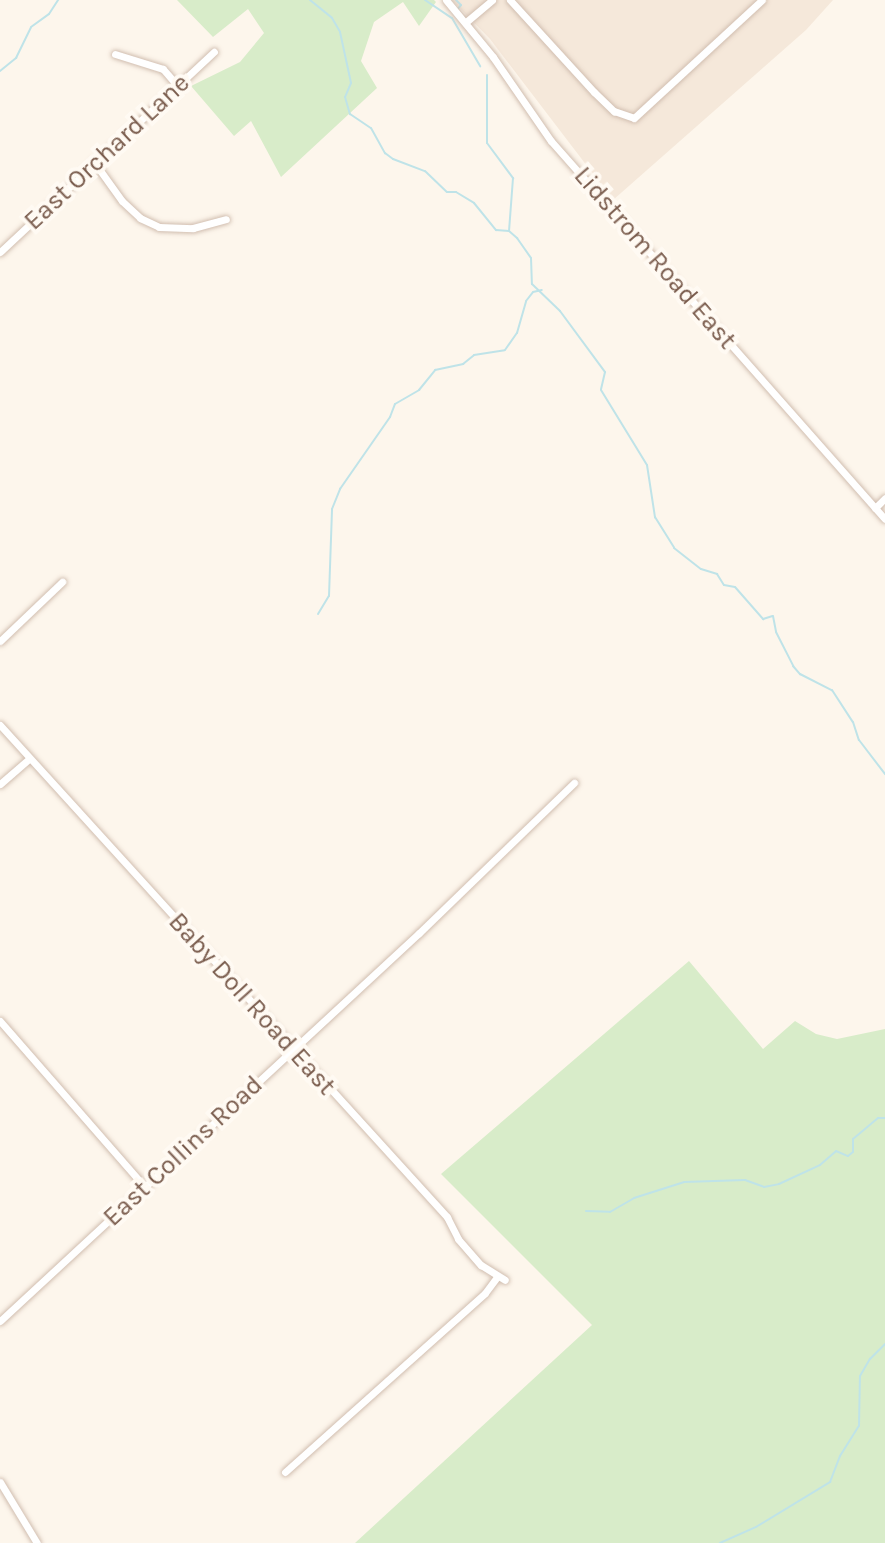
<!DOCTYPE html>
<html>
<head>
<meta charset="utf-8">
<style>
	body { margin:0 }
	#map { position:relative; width:885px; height:1543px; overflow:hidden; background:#fdf6ec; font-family:Karla,sans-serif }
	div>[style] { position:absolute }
	.residential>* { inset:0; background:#f5e8da }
	.green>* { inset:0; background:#d8ecc9 }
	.stream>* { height:2px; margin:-1px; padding:0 1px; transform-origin:1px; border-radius:1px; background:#bfe3e8 }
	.roads { filter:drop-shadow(0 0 2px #d1beb0) drop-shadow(0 0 2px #d1beb0) }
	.minor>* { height:7px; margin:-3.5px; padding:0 3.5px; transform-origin:3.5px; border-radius:3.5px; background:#fff }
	span { translate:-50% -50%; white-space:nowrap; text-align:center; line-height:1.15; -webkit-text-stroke:8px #fffaf3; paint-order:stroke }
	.street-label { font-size:26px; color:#7a5c4d }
</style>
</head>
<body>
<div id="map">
	<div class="residential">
		<i style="clip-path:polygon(452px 0,833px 0,806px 30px,613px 200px,490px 39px)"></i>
	</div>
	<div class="green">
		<i style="clip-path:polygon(177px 0,434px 0,436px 2px,419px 26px,403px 2px,374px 22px,361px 61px,377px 88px,281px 177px,251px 121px,234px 136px,191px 86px,240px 62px,264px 33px,248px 9px,213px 37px)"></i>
		<i style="clip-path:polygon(689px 961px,763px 1049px,795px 1021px,816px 1034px,837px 1039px,885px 1029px,885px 1543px,355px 1543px,592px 1325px,441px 1174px)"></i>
	</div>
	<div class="stream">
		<i style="left:310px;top:0;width:28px;rotate:39deg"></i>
		<i style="left:332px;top:18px;width:16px;rotate:60deg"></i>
		<i style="left:340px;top:32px;width:52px;rotate:77.8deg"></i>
		<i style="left:351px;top:83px;width:15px;rotate:113deg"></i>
		<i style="left:345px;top:97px;width:18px;rotate:74deg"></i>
		<i style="left:350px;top:114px;width:25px;rotate:34deg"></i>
		<i style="left:371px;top:128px;width:29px;rotate:61deg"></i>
		<i style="left:385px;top:153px;width:10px;rotate:37deg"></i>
		<i style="left:393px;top:159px;width:34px;rotate:21deg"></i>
		<i style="left:425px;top:171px;width:30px;rotate:44deg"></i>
		<i style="left:447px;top:192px;width:9px"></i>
		<i style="left:456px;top:192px;width:21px;rotate:31deg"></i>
		<i style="left:474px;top:203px;width:35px;rotate:51deg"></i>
		<i style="left:496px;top:230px;width:13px;rotate:4deg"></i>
		<i style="left:509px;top:231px;width:11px;rotate:41deg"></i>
		<i style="left:517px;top:238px;width:24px;rotate:55deg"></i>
		<i style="left:531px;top:258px;width:26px;rotate:88deg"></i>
		<i style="left:532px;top:284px;width:39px;rotate:44deg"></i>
		<i style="left:560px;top:311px;width:76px;rotate:53.6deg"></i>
		<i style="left:605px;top:372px;width:18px;rotate:103deg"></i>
		<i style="left:601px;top:390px;width:88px;rotate:58.5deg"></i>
		<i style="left:647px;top:465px;width:53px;rotate:81.3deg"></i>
		<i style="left:655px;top:517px;width:36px;rotate:58deg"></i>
		<i style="left:674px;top:548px;width:34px;rotate:38deg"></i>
		<i style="left:701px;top:569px;width:17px;rotate:17deg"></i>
		<i style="left:717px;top:574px;width:13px;rotate:58deg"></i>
		<i style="left:724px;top:585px;width:11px;rotate:10deg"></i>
		<i style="left:735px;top:587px;width:43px;rotate:48.8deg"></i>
		<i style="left:763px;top:619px;width:10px;rotate:-17deg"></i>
		<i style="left:773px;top:616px;width:16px;rotate:79deg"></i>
		<i style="left:776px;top:632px;width:38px;rotate:63deg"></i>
		<i style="left:793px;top:666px;width:11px;rotate:49deg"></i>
		<i style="left:800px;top:674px;width:36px;rotate:27deg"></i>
		<i style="left:832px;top:690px;width:38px;rotate:57deg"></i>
		<i style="left:853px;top:722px;width:19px;rotate:72deg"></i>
		<i style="left:859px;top:740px;width:43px;rotate:52.6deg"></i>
		<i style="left:425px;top:0;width:32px;rotate:34deg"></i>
		<i style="left:452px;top:18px;width:56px;rotate:59.7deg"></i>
		<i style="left:456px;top:0;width:7px;rotate:45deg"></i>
		<i style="left:461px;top:5px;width:6px;rotate:129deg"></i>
		<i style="left:0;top:71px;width:21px;rotate:-39deg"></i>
		<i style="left:16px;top:58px;width:34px;rotate:-64deg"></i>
		<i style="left:31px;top:27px;width:22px;rotate:-36deg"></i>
		<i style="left:49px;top:14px;width:17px;rotate:-57deg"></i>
		<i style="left:487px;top:75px;width:68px;rotate:90deg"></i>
		<i style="left:487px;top:143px;width:44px;rotate:53.4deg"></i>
		<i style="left:513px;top:178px;width:53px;rotate:94.3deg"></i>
		<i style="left:318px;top:614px;width:21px;rotate:-59deg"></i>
		<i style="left:329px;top:596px;width:87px;rotate:-88deg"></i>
		<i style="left:332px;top:509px;width:22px;rotate:-68deg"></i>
		<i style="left:340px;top:489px;width:88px;rotate:-55.2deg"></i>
		<i style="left:390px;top:417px;width:14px;rotate:-69deg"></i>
		<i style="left:395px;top:404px;width:28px;rotate:-30deg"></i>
		<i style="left:419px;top:390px;width:26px;rotate:-51deg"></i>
		<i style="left:435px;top:370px;width:29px;rotate:-12deg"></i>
		<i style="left:463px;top:364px;width:14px;rotate:-39deg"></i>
		<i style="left:474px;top:355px;width:31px;rotate:-9deg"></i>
		<i style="left:505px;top:350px;width:21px;rotate:-55deg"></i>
		<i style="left:517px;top:333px;width:33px;rotate:-74deg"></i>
		<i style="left:526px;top:301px;width:11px;rotate:-52deg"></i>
		<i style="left:533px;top:292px;width:9px;rotate:-13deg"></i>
		<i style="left:586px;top:1211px;width:24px;rotate:2deg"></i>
		<i style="left:610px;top:1212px;width:28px;rotate:-30deg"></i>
		<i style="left:634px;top:1198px;width:52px;rotate:-17.7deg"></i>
		<i style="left:684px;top:1182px;width:61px;rotate:-1.9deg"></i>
		<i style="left:745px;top:1180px;width:20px;rotate:20deg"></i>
		<i style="left:764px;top:1187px;width:15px;rotate:-11deg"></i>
		<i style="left:779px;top:1184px;width:45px;rotate:-24.9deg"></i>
		<i style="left:820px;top:1165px;width:21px;rotate:-41deg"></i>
		<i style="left:836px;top:1151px;width:13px;rotate:23deg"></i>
		<i style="left:848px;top:1156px;width:6px;rotate:-39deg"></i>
		<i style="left:853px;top:1152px;width:13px;rotate:-90deg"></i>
		<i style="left:853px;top:1139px;width:33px;rotate:-40deg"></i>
		<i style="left:878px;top:1118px;width:7px"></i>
		<i style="left:720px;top:1543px;width:39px;rotate:-24deg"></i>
		<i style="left:756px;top:1527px;width:87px;rotate:-31.3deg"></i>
		<i style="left:830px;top:1482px;width:28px;rotate:-69deg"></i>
		<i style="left:840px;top:1456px;width:36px;rotate:-58deg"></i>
		<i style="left:859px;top:1426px;width:50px;rotate:-88.9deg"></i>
		<i style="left:860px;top:1376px;width:20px;rotate:-60deg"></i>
		<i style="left:870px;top:1359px;width:21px;rotate:-45deg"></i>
	</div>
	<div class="roads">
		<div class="minor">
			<i style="left:446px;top:0;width:74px;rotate:50.5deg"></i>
			<i style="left:493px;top:57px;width:102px;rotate:55.4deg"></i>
			<i style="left:551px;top:141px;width:504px;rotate:48.54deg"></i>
			<i style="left:510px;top:0;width:125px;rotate:47.6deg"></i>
			<i style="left:594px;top:92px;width:28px;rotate:44deg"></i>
			<i style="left:614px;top:111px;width:21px;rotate:19deg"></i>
			<i style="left:634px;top:118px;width:174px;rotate:-42.7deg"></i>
			<i style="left:466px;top:22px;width:34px;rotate:-40deg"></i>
			<i style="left:115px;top:54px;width:50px;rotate:17.4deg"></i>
			<i style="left:163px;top:69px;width:23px;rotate:49deg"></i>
			<i style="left:94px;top:162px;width:48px;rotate:54.3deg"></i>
			<i style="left:122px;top:201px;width:25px;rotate:43deg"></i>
			<i style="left:140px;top:218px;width:21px;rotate:25deg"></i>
			<i style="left:159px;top:227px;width:34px;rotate:2deg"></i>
			<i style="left:193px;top:228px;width:34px;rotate:-15deg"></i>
			<i style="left:0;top:252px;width:293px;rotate:-43.1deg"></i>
			<i style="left:875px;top:508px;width:14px;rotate:-45deg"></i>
			<i style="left:0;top:641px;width:86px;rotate:-43.6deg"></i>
			<i style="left:0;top:725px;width:665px;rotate:47.74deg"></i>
			<i style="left:447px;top:1217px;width:25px;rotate:63deg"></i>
			<i style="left:458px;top:1239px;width:35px;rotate:49deg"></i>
			<i style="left:481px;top:1265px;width:28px;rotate:32deg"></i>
			<i style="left:0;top:784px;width:38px;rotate:-41deg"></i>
			<i style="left:0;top:1021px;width:219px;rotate:48.9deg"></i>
			<i style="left:0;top:1321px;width:571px;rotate:-42.8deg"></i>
			<i style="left:419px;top:933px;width:216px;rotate:-44.1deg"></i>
			<i style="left:285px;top:1472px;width:268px;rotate:-41.8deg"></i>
			<i style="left:485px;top:1293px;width:21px;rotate:-53deg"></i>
			<i style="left:0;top:1482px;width:71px;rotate:58.8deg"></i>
		</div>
	</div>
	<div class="street-label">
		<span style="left:107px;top:152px;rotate:-43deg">East Orchard Lane</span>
		<span style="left:655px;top:258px;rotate:49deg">Lidstrom Road East</span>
		<span style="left:252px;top:1004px;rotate:48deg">Baby Doll Road East</span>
		<span style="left:183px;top:1151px;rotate:-43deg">East Collins Road</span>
	</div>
</div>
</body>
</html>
